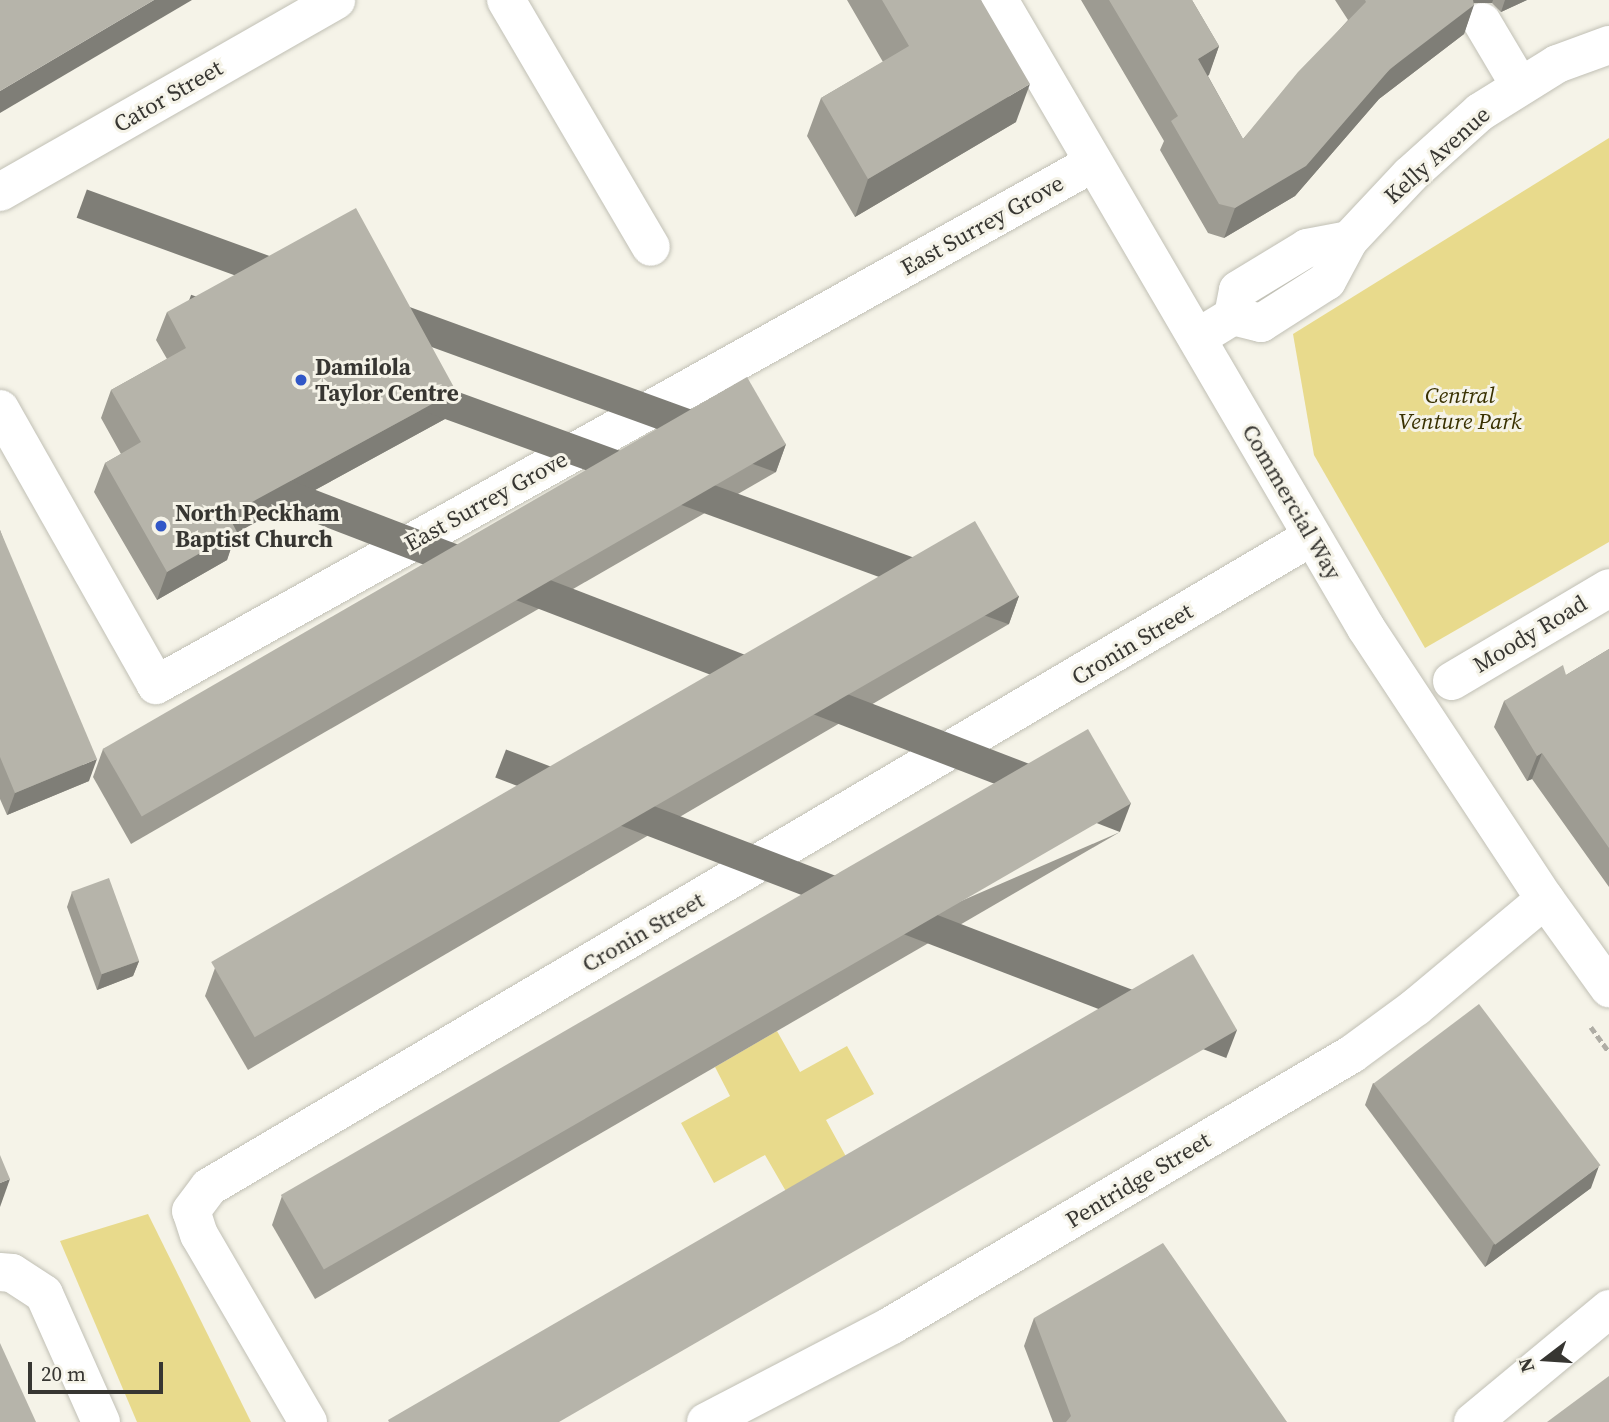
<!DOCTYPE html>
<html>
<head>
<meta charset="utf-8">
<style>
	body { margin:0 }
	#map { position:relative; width:1609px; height:1422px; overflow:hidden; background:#f5f3e8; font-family:"Source Serif 4",serif }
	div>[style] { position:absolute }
	.green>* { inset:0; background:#e8da8c }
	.path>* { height:4.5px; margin-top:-2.25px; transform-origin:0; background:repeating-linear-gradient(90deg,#afada5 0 7px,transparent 0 10.5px) }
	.roads { filter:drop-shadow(0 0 2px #c1c0b5) drop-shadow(0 0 2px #c1c0b5) }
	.minor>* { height:38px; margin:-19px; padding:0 19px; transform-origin:19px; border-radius:19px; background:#fff }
	.wall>* { inset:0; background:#9d9b92 }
	.shaded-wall>* { inset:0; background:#7f7e77; transform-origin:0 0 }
	.building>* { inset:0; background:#b6b4aa; transform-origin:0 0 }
	.dots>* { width:19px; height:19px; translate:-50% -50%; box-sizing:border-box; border:4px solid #f5f3e8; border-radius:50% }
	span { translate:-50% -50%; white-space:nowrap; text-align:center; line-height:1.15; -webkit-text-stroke:6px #f5f3e8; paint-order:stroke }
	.street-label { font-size:23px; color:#373632 }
	.poi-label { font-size:23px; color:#373632; font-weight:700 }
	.left { translate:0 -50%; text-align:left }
	.park-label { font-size:23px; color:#393101; font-style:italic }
	.north { position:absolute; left:1511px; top:1324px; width:70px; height:70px; -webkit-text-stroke:5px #f5f3e8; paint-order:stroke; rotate:253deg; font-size:19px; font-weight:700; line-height:28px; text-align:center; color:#373632 }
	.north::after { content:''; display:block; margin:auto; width:24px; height:32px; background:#373632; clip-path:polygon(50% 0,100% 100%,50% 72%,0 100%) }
	.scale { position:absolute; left:28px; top:1362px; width:135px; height:32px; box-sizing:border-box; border:4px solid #373632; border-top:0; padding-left:9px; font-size:21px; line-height:24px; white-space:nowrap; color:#373632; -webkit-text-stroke:5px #f5f3e8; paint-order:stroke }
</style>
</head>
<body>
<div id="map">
	<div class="green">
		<i style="clip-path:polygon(1609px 138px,1609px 542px,1425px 648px,1314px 455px,1293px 334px)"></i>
		<i style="clip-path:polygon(777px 1031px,800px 1072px,847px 1046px,874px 1094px,826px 1120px,855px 1173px,795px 1207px,765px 1155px,714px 1183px,681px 1123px,730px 1096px,715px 1067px)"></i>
		<i style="clip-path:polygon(148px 1214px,251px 1422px,137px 1422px,60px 1241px)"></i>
	</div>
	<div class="path">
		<i style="left:1591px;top:1027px;width:31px;rotate:54deg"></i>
	</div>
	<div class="roads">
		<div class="minor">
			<i style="left:506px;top:0;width:286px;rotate:59.6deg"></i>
			<i style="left:999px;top:0;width:727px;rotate:59.7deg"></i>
			<i style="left:1366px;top:628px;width:325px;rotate:56.6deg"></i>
			<i style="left:1545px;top:899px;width:110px;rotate:54.3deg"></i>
			<i style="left:1482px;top:22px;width:74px;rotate:59.3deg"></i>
			<i style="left:0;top:192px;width:387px;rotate:-29.7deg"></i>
			<i style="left:1233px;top:316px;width:26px;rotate:-79deg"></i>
			<i style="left:1238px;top:290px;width:81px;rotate:-31.3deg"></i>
			<i style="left:1307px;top:248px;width:43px;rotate:-10.8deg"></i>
			<i style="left:1197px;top:338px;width:42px;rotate:-31.4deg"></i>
			<i style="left:1233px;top:316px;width:29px;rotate:14deg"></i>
			<i style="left:1261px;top:323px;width:78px;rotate:-32.5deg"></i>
			<i style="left:1327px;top:281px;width:47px;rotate:-61.8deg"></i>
			<i style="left:1349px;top:240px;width:89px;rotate:-46.8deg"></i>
			<i style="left:1410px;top:175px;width:94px;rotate:-42deg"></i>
			<i style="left:1480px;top:112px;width:91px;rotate:-31.9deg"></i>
			<i style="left:1557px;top:64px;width:55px;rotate:-20.1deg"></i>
			<i style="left:0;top:409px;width:317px;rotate:60.5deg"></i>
			<i style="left:156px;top:685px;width:1073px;rotate:-29.12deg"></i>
			<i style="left:1452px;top:681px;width:182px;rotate:-30.6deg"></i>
			<i style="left:0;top:1272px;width:12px;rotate:5deg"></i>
			<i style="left:12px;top:1273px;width:38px;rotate:33deg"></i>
			<i style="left:44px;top:1294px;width:140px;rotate:66deg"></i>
			<i style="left:308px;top:1422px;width:216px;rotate:-120.2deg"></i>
			<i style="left:199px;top:1235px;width:25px;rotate:-108deg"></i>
			<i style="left:191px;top:1211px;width:30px;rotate:-53deg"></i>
			<i style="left:209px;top:1187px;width:1279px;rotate:-30.53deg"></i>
			<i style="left:706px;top:1422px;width:210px;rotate:-27.5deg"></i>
			<i style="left:892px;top:1325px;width:534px;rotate:-30.5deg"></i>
			<i style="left:1352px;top:1054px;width:79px;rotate:-36.3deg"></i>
			<i style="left:1416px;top:1007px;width:168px;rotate:-39.9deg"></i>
			<i style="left:1473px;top:1422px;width:177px;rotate:-39.7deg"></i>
		</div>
	</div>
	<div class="wall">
		<i style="clip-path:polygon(847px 0,981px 0,1016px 122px,855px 217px,807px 136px,821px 98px,883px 62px)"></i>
		<i style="clip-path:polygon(1081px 0,1192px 0,1219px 46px,1208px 76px,1243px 139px,1348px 20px,1335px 0,1527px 0,1501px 12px,1492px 3px,1474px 3px,1464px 34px,1379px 99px,1295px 196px,1224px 238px,1208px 233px,1160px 150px,1164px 141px)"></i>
		<i style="clip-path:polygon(167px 312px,456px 391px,445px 419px,236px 533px,227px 560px,157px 600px,94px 492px,105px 463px,121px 454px,101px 418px,111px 390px,167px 359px,156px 340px)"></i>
		<i style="clip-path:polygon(786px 444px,776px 472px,131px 844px,93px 777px,103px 749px)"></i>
		<i style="clip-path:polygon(0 530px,89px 781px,7px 815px,0 799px)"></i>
		<i style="clip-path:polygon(1019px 596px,1009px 624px,248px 1070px,205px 996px,215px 968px)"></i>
		<i style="clip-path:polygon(1609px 649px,1609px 887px,1532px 779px,1527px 781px,1494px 727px,1504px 701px,1566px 675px)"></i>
		<i style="clip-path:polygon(1120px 832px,315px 1299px,272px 1225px,282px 1196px)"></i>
		<i style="clip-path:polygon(72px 892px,139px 961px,133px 976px,97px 990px,67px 907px)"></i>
		<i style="clip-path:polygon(1373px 1083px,1591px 1188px,1485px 1267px,1365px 1105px)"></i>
		<i style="clip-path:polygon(1034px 1318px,1287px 1422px,1053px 1422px,1024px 1346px)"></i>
	</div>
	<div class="shaded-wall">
		<i style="clip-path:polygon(154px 0,192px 0,0 113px,0 91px)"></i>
		<i style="clip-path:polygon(1468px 0,1493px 0,1492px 3px,1471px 3px,1474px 5px,1464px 34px,1379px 99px,1295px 196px,1224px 238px,1235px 208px)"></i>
		<i style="clip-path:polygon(1505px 0,1527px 0,1501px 12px)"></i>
		<i style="clip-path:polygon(1219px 46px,1209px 75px,1187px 88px,1198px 59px)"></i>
		<i style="clip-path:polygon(1030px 84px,1016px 122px,855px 217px,868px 179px)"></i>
		<i style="clip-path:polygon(456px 391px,445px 419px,236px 533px,227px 560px,157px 600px,167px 572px,228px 515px)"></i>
		<i style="left:786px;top:444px;width:30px;height:744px;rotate:110deg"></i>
		<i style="left:1019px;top:596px;width:30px;height:881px;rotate:110deg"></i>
		<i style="clip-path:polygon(1542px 753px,1532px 779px,1527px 781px,1537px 756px)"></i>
		<i style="clip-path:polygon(97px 759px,89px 781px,7px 815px,15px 793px)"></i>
		<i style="left:1131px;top:803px;width:31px;height:932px;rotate:111deg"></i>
		<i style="clip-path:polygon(139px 961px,133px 976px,97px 990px,102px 974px)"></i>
		<i style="left:1237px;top:1030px;width:30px;height:783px;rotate:111deg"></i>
		<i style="clip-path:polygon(1599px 1166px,1591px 1188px,1485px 1267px,1493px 1245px)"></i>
		<i style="clip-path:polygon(10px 1179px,0 1207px,0 1183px)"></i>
	</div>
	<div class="building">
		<i style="clip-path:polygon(0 0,154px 0,0 91px)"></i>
		<i style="clip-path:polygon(882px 0,981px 0,1030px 84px,868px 179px,821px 98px,909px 46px)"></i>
		<i style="clip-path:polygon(1109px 0,1192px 0,1219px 46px,1198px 59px,1243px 139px,1298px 72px,1366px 2px,1365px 0,1473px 0,1474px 5px,1390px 69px,1306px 166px,1235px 208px,1219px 204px,1171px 121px,1178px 116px)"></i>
		<i style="clip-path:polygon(356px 208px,456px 391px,228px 515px,237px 532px,167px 572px,105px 463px,141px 442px,111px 390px,186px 348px,167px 312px)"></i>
		<i style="left:747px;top:377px;width:78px;height:744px;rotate:60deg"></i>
		<i style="left:975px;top:521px;width:87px;height:882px;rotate:60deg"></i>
		<i style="clip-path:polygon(0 530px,97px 759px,15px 793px,0 757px)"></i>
		<i style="clip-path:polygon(1609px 649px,1609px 848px,1542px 753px,1537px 756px,1504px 701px,1563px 665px,1566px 675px)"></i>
		<i style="left:1088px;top:729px;width:86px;height:932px;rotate:60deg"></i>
		<i style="left:109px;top:878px;width:88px;height:40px;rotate:70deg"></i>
		<i style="clip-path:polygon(1193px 954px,1237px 1030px,559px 1422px,389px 1422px,388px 1420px)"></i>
		<i style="left:1479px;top:1004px;width:202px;height:132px;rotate:53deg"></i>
		<i style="clip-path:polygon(0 1155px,10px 1179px,0 1183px)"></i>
		<i style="clip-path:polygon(1163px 1243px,1287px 1422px,1066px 1422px,1071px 1416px,1034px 1318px)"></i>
		<i style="clip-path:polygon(0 1343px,36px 1422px,0 1422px)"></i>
		<i style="clip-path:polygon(1609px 1376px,1609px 1422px,1547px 1422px)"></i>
	</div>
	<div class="dots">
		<i style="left:301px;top:380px;background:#3157c7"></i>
		<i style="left:161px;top:526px;background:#3157c7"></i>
	</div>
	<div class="street-label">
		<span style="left:168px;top:96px;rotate:-30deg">Cator Street</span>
		<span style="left:1437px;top:155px;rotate:-42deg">Kelly Avenue</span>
		<span style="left:982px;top:225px;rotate:-29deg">East Surrey Grove</span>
		<span style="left:486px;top:501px;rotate:-29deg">East Surrey Grove</span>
		<span style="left:1292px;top:502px;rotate:60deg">Commercial Way</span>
		<span style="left:1530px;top:634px;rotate:-31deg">Moody Road</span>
		<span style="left:1132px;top:644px;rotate:-31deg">Cronin Street</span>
		<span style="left:643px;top:932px;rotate:-30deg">Cronin Street</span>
		<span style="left:1138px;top:1180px;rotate:-31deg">Pentridge Street</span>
	</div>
	<div class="poi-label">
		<span class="left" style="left:315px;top:380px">Damilola<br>Taylor Centre</span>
		<span class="left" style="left:175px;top:526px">North Peckham<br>Baptist Church</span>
	</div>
	<div class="park-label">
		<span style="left:1460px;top:408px">Central<br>Venture Park</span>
	</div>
	<div class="north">N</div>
	<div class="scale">20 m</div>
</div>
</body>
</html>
